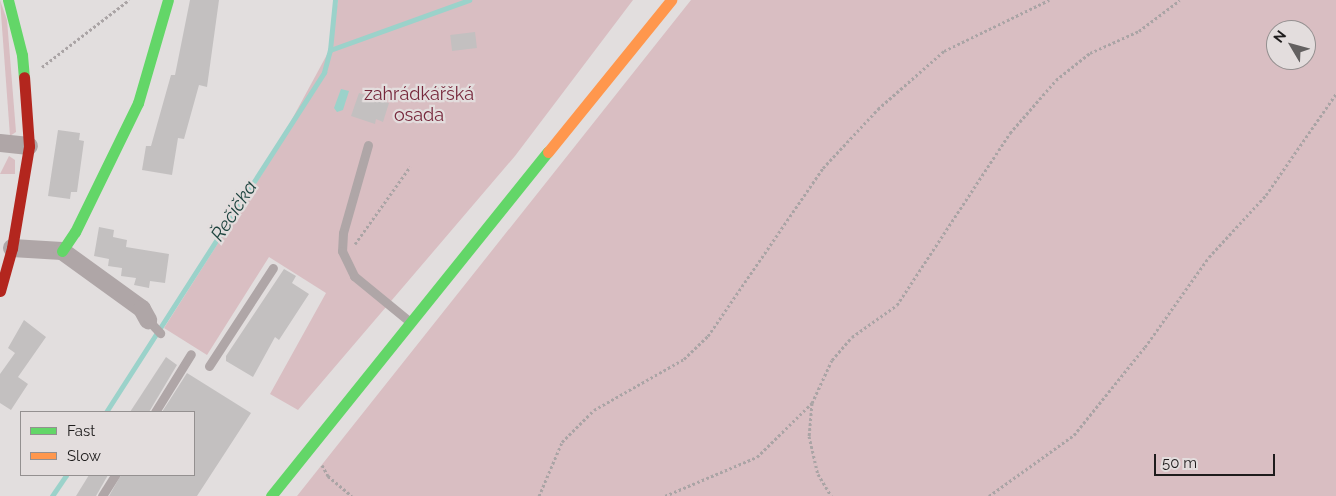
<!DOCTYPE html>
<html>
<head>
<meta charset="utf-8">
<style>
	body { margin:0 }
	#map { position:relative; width:1336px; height:496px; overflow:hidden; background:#e2dede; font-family:Raleway,sans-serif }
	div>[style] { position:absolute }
	.green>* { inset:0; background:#d9bec2 }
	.water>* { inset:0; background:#9bd2ca }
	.stream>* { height:5px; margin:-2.5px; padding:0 2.5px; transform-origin:2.5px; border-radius:2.5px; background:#9bd2ca }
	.building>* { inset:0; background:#c3c0c0; transform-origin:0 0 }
	.path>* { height:3px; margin-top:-1.5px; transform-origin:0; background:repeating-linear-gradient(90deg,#aaa4a5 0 2.5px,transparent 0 5px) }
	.lane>* { height:9px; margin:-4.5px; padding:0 4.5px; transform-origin:4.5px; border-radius:4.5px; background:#afa6a7 }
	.street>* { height:18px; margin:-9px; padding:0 9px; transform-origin:9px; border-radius:9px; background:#afa6a7 }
	.fast>* { height:11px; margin:-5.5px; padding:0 5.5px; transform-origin:5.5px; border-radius:5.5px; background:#63d668 }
	.slow>* { height:11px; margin:-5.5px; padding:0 5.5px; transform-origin:5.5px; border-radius:5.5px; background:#ff974d }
	.jam>* { height:11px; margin:-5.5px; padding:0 5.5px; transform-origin:5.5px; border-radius:5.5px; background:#b3261e }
	span { translate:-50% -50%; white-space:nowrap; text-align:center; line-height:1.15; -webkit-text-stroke:4.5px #e3dddd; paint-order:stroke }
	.park-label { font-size:18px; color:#76273b }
	.water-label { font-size:19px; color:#1e443f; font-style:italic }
	.legend { position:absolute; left:20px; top:411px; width:175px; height:65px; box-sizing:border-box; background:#e3dddd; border:1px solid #949090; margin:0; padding:6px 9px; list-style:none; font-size:15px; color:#1e1c1c }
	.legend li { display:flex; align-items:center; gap:10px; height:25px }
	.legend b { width:25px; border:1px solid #949090 }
	.north { position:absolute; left:1266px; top:20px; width:50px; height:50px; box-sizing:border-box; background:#e3dddd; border:1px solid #949090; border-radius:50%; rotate:307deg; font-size:14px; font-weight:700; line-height:20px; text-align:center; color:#1e1c1c }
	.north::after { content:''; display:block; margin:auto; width:18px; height:22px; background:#636060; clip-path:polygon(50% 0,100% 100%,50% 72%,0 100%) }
	.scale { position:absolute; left:1154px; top:454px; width:121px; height:22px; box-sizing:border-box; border:2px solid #1e1c1c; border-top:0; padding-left:6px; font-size:15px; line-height:18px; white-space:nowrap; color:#1e1c1c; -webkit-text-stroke:4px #e3dddd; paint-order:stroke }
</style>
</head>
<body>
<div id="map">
	<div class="green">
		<i style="clip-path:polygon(0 0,7px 20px,16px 132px,10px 136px)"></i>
		<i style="clip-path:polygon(338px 0,633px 0,515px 156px,298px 410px,270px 394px,326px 293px,269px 257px,207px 355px,164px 328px,264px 171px,330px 49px)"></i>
		<i style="clip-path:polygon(evenodd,691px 0,1336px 0,1336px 496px,297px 496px,691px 0,1276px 30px,1306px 30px,1306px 60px,1276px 60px,1276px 30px)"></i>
		<i style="clip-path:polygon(9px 156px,15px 160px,15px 174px,0 174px)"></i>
	</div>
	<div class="water">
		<i style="clip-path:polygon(341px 89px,349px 91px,343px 110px,337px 112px,334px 108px)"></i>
	</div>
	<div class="stream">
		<i style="left:330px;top:50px;width:148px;rotate:-19.8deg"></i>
		<i style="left:106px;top:412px;width:404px;rotate:-57.3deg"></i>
		<i style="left:324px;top:72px;width:23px;rotate:-75deg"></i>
		<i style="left:330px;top:50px;width:50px;rotate:-84.3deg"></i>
		<i style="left:52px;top:496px;width:25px;rotate:-56deg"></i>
	</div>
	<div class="building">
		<i style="clip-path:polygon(190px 0,219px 0,207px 87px,199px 85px,184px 139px,178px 138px,172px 175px,142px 170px,146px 146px,151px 146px,171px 75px,175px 75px)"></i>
		<i style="left:475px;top:32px;width:16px;height:25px;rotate:83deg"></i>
		<i style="clip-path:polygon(359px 93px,389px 103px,383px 122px,376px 119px,375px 124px,351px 116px)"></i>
		<i style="clip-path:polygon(58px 130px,80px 133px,79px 140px,84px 141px,77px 192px,71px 192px,70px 199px,48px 196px)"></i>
		<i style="clip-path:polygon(99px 227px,114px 230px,113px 237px,127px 240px,126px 247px,169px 254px,165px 283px,150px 281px,149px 288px,134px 285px,136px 278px,121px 276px,122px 268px,108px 266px,109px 259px,94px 256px)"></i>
		<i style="clip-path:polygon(284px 269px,296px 276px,292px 283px,309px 294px,279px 340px,275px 337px,253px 377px,226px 361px,226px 356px)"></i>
		<i style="clip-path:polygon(24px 320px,46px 337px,18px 377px,28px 384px,11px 410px,0 403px,0 374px,15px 353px,8px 348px)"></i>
		<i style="clip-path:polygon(166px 357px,177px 365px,149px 412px,130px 412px)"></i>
		<i style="clip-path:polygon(187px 373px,251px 413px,197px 496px,109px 496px,121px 475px,194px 475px,194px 412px,162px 412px)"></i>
		<i style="clip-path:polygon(89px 475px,108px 475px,96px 496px,76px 496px)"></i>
	</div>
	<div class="path">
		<i style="left:42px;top:67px;width:110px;rotate:-37.6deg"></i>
		<i style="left:355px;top:244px;width:95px;rotate:-54.5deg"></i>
		<i style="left:812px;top:403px;width:33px;rotate:95deg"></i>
		<i style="left:809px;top:436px;width:39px;rotate:77deg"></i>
		<i style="left:818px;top:474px;width:26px;rotate:59deg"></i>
		<i style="left:322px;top:465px;width:13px;rotate:61deg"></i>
		<i style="left:328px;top:476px;width:31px;rotate:40deg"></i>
		<i style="left:539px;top:496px;width:59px;rotate:-66.9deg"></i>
		<i style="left:562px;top:442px;width:45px;rotate:-45deg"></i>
		<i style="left:594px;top:410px;width:103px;rotate:-29.5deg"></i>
		<i style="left:684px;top:359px;width:33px;rotate:-44deg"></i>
		<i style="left:708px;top:336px;width:204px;rotate:-55.6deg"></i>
		<i style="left:823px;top:168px;width:81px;rotate:-47deg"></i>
		<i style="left:878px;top:109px;width:88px;rotate:-41.3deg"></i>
		<i style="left:944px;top:51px;width:117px;rotate:-25.9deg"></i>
		<i style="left:665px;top:496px;width:100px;rotate:-23deg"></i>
		<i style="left:757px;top:457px;width:77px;rotate:-44.5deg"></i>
		<i style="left:812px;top:403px;width:47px;rotate:-65.1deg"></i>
		<i style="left:832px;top:360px;width:30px;rotate:-49deg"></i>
		<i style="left:852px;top:337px;width:55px;rotate:-35.4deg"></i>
		<i style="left:897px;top:305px;width:206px;rotate:-56.7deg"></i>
		<i style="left:1010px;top:133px;width:70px;rotate:-49deg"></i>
		<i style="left:1056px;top:80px;width:43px;rotate:-38.5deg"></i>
		<i style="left:1090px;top:53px;width:54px;rotate:-24.2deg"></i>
		<i style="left:1139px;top:31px;width:51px;rotate:-37.1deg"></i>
		<i style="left:989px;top:496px;width:105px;rotate:-35.7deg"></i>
		<i style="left:1074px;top:435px;width:113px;rotate:-51.1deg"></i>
		<i style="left:1145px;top:347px;width:110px;rotate:-54.6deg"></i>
		<i style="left:1209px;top:257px;width:84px;rotate:-47.4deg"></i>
		<i style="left:1266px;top:195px;width:123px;rotate:-55.3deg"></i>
	</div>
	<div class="lane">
		<i style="left:368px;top:145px;width:91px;rotate:105.9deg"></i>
		<i style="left:343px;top:233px;width:18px;rotate:93deg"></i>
		<i style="left:342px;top:251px;width:28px;rotate:64deg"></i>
		<i style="left:354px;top:276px;width:71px;rotate:39.3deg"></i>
		<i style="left:148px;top:320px;width:18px;rotate:47deg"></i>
		<i style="left:209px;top:366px;width:117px;rotate:-56.9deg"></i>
		<i style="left:155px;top:412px;width:68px;rotate:-58.2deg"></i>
		<i style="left:102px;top:496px;width:25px;rotate:-58deg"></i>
	</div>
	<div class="street">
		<i style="left:0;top:143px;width:29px;rotate:6deg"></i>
		<i style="left:12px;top:248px;width:50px;rotate:3.4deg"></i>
		<i style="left:62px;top:251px;width:99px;rotate:35.9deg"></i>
		<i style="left:142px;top:309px;width:13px;rotate:61deg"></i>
	</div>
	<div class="fast">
		<i style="left:8px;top:0;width:57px;rotate:75.7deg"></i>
		<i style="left:22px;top:55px;width:22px;rotate:85deg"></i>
		<i style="left:62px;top:251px;width:23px;rotate:-56deg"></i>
		<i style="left:75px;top:232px;width:144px;rotate:-64deg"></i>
		<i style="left:138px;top:103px;width:107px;rotate:-73.8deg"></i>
		<i style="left:271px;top:496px;width:442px;rotate:-51.2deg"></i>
	</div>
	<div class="slow">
		<i style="left:548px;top:152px;width:196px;rotate:-51deg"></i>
	</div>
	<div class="jam">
		<i style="left:0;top:291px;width:45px;rotate:-74.4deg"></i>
		<i style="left:12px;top:248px;width:103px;rotate:-80.5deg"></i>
		<i style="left:29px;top:146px;width:69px;rotate:-94.1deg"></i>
	</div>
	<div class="park-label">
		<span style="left:419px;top:105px">zahrádkářšká<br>osada</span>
	</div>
	<div class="water-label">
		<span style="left:234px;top:211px;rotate:-57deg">Řečička</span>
	</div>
	<ul class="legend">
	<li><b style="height:6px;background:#63d668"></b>Fast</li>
	<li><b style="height:6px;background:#ff974d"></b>Slow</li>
	</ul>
	<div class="north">N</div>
	<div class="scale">50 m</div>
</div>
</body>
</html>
